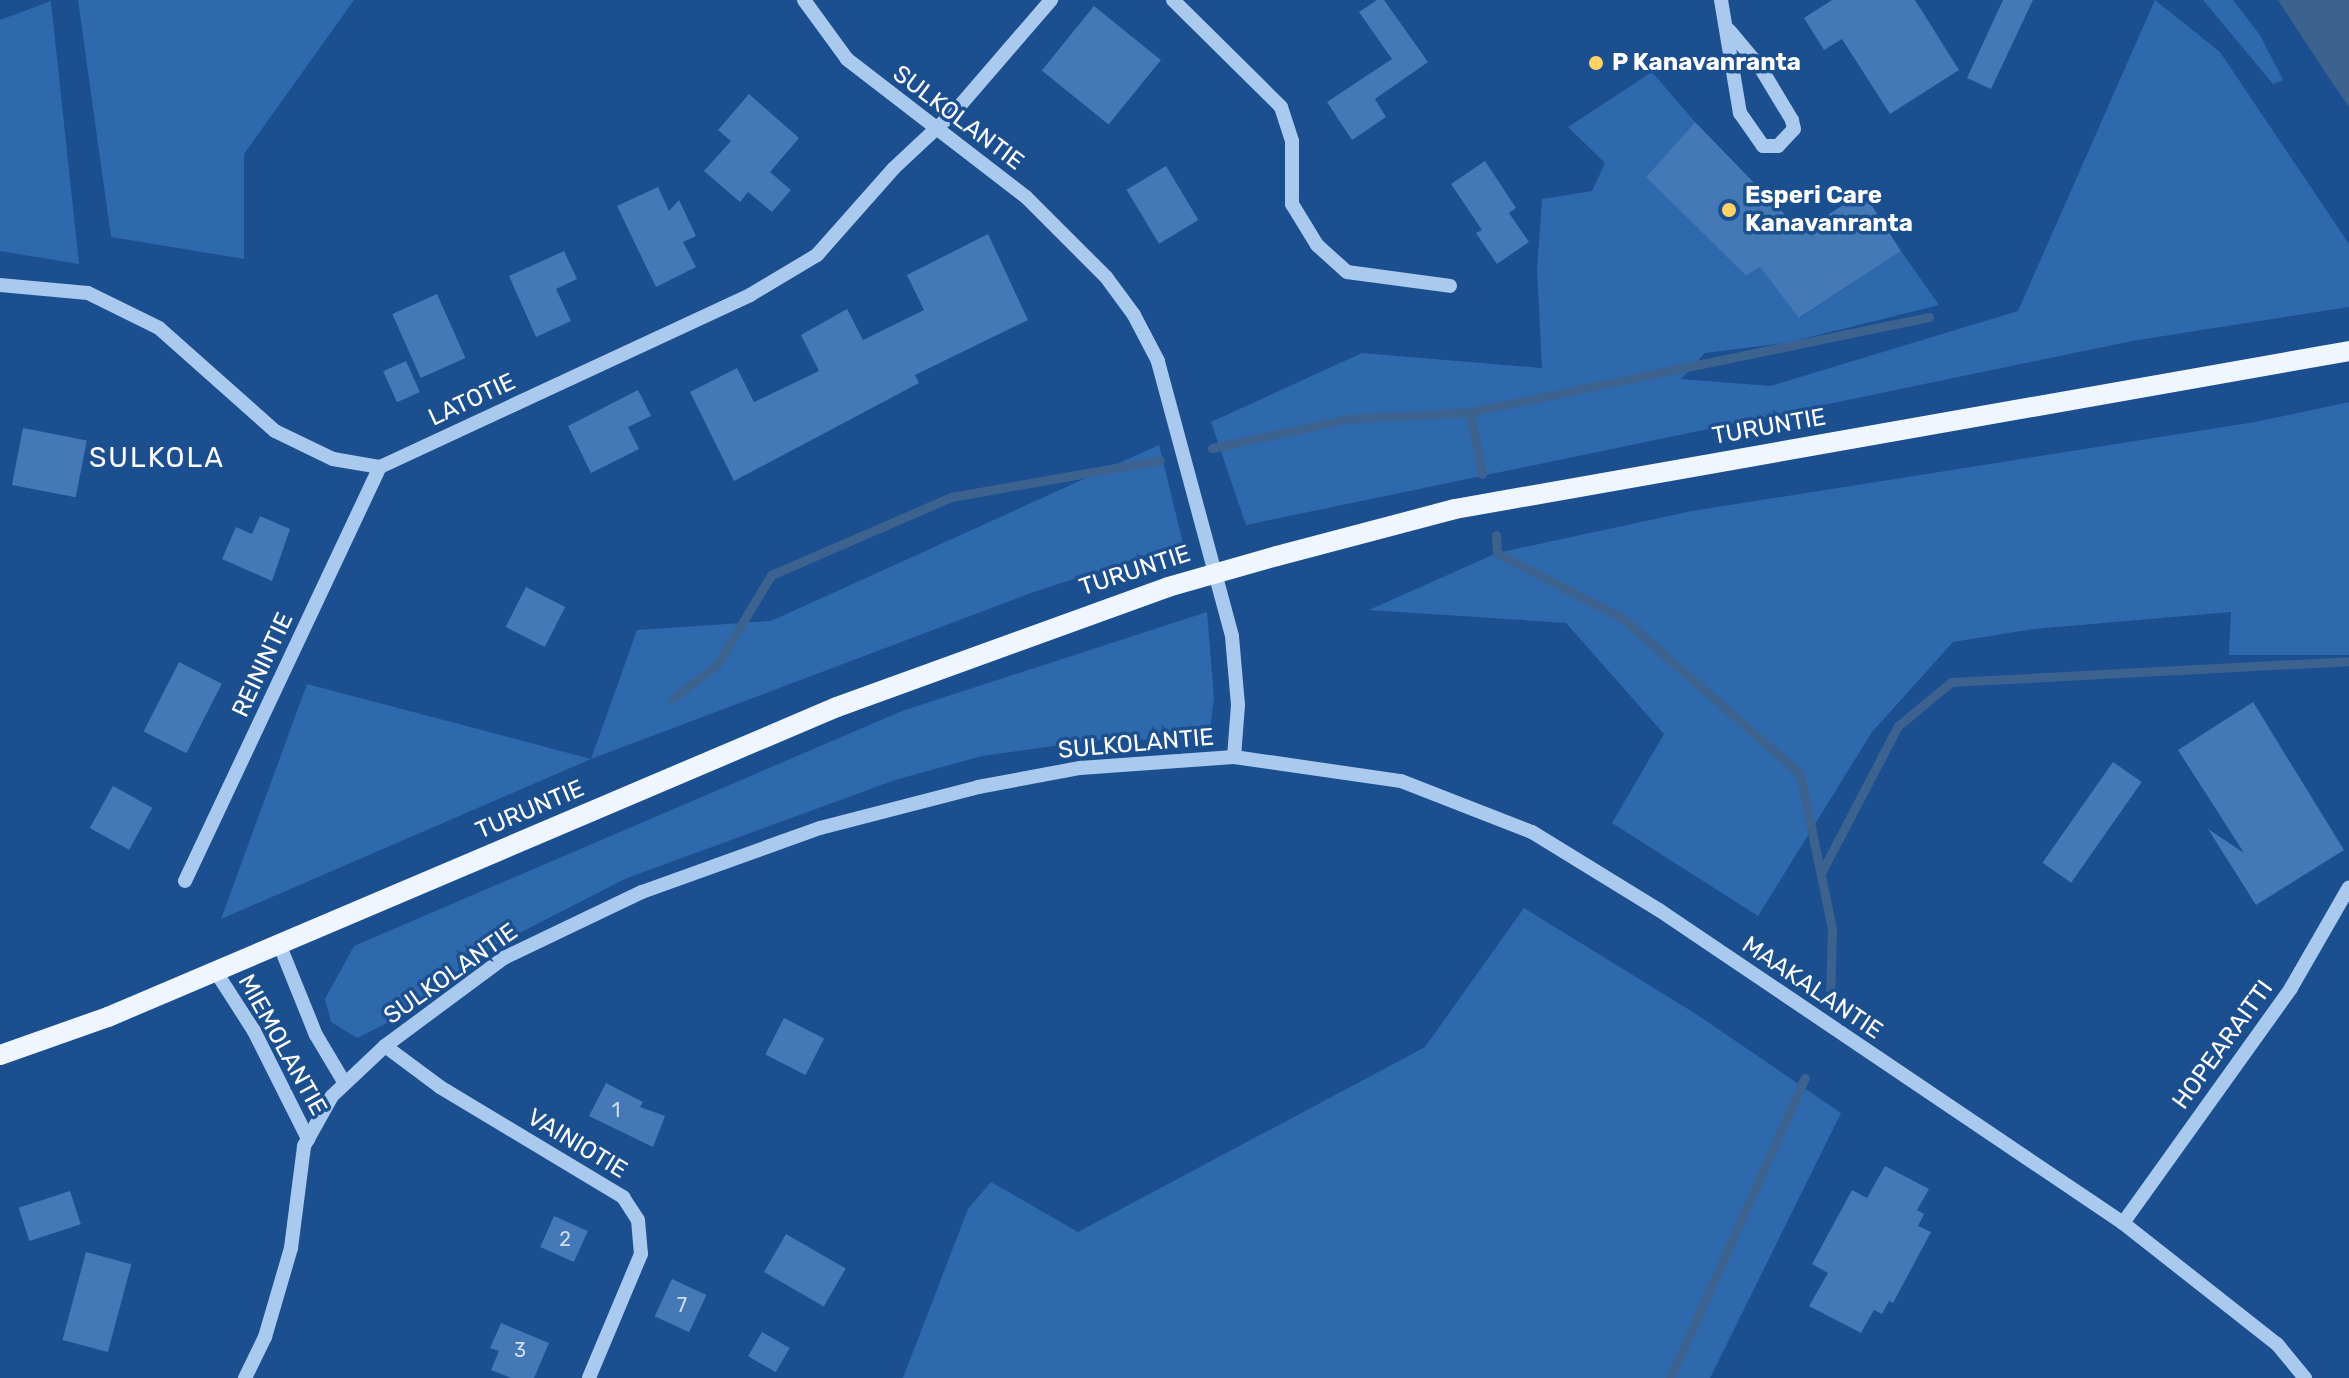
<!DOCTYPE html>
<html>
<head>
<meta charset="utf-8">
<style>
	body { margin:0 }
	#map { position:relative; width:2349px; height:1378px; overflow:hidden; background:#1b4f8f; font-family:Rubik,sans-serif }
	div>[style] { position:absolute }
	.green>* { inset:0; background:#2e69ad }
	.water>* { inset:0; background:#3c6290 }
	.stream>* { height:9px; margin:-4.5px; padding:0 4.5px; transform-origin:4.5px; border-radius:4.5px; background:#3c6290 }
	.building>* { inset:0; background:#4478b7; transform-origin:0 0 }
	.minor>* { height:14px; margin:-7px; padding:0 7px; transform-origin:7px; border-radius:7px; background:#a9c9ee }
	.major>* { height:20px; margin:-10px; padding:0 10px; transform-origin:10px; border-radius:10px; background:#f0f6ff }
	.major-bridge>* { height:20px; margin:-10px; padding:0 10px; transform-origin:10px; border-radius:10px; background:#f0f6ff }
	.dots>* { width:22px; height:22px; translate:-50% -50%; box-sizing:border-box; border:4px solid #1b4f8f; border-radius:50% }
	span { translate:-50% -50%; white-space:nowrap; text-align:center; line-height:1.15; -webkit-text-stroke:7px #1b4f8f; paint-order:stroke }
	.number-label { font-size:20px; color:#d0dded }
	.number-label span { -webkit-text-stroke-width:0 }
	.poi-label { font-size:24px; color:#fff; font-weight:700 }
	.left { translate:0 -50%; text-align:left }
	.street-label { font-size:24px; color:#fff }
	.quarter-label { font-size:28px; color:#fff; letter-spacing:2px }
</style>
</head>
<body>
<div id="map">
	<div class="green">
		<i style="clip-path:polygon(78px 0,354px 0,244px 154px,244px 259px,111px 237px)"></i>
		<i style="clip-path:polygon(2155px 0,2220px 52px,2349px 244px,2349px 307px,2132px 341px,1246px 525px,1211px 422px,1362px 353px,1542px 368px,1537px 270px,1542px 199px,1592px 191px,1605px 163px,1568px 127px,1652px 72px,1695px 122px,1646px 177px,1746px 276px,1760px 267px,1800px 318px,1901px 251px,1939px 305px,1786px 343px,1705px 353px,1681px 379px,1771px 386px,2018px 311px)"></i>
		<i style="clip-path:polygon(2203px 0,2233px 0,2260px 35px,2283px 80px,2273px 84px)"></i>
		<i style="clip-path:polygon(51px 1px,79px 264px,0 251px,0 20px)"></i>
		<i style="clip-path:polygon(2349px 402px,2349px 655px,2229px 655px,2231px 612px,2034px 629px,1953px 642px,1872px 732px,1758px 916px,1612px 823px,1664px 734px,1566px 623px,1369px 610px,1497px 553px,1692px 511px,2255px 422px)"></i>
		<i style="clip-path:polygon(1159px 445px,1183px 543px,1034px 592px,591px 759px,221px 919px,307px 684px,591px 759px,637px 630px,771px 621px)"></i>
		<i style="clip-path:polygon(1207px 612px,1214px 698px,1210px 730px,1185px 742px,1113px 738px,982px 756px,895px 780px,627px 878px,492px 947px,407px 1013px,357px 1038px,331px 1022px,325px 999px,354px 946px,902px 711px)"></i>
		<i style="clip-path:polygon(1524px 908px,1696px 1014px,1841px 1113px,1710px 1378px,903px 1378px,968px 1209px,991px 1182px,1078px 1232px,1425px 1047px)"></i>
	</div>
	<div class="water">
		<i style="clip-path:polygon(2278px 0,2349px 0,2349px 107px,2329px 78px)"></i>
	</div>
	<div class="stream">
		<i style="left:1212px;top:448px;width:138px;rotate:-12.1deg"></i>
		<i style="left:1347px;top:419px;width:123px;rotate:-3.3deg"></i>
		<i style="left:1482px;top:474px;width:63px;rotate:-101deg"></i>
		<i style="left:1470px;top:412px;width:469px;rotate:-11.7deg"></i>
		<i style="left:1496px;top:535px;width:18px;rotate:87deg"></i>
		<i style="left:1497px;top:553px;width:141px;rotate:27.5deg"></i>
		<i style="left:1622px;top:618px;width:237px;rotate:41.2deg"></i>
		<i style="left:1800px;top:774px;width:157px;rotate:78.3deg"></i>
		<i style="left:1832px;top:928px;width:71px;rotate:91.6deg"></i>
		<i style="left:672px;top:699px;width:56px;rotate:-37.1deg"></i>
		<i style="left:717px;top:665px;width:105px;rotate:-59deg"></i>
		<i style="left:771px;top:575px;width:196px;rotate:-23.4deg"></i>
		<i style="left:951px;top:497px;width:212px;rotate:-10deg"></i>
		<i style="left:1821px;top:873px;width:166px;rotate:-62.4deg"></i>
		<i style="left:1898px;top:726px;width:69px;rotate:-39.7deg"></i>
		<i style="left:1951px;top:682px;width:399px;rotate:-3deg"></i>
		<i style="left:1670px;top:1378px;width:329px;rotate:-65.8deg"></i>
	</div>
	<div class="building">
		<i style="clip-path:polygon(1377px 0,1384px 0,1428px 62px,1375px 99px,1386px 117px,1352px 140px,1327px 102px,1392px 59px,1359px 12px)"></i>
		<i style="clip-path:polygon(1832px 0,1915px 0,1959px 70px,1890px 114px,1842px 39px,1824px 50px,1804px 18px)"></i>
		<i style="clip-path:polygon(2003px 0,2033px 0,1991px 89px,1967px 78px)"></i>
		<i style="left:1094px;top:6px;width:86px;height:83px;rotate:39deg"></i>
		<i style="clip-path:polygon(749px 94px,799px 138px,770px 172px,791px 190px,772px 212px,748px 192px,740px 202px,704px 171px,731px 141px,718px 130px)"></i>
		<i style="clip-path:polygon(1695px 122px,1802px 232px,1863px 192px,1901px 251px,1799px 318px,1760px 267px,1746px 276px,1646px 177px)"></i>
		<i style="clip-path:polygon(1485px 161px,1516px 208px,1509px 213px,1529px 242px,1497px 264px,1476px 233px,1482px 230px,1451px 184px)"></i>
		<i style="left:1166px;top:166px;width:63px;height:46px;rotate:59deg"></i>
		<i style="clip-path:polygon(658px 187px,669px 211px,679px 200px,696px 236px,683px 242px,696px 267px,656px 287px,617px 206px)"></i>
		<i style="clip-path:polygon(988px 234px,1028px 320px,915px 375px,919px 383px,734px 481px,690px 392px,737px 368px,754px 402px,819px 371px,801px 335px,847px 309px,863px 340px,924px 310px,907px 275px)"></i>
		<i style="clip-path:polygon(564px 251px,577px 279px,556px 289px,571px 321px,536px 337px,509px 276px)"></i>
		<i style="left:437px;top:294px;width:70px;height:49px;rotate:66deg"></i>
		<i style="left:406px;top:361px;width:34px;height:25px;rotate:66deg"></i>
		<i style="clip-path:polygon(638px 390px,651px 416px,628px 427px,639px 449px,591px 473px,568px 426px)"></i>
		<i style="left:23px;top:428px;width:65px;height:58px;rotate:11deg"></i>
		<i style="clip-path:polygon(260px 516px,290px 529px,272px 581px,222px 559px,236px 527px,252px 534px)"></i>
		<i style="left:526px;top:587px;width:44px;height:45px;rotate:27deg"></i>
		<i style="left:179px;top:662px;width:48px;height:78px;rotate:27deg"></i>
		<i style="clip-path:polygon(2253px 702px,2344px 850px,2256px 905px,2208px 829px,2244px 853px,2178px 750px)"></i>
		<i style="left:2113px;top:762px;width:35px;height:123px;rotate:35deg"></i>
		<i style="left:113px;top:786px;width:45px;height:48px;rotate:29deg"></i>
		<i style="left:784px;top:1018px;width:45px;height:41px;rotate:27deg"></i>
		<i style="clip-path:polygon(606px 1083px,643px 1102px,640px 1107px,665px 1116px,653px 1147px,589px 1116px)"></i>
		<i style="clip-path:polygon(1885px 1166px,1929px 1189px,1917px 1210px,1924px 1214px,1918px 1226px,1931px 1232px,1893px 1303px,1889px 1301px,1882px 1314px,1874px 1310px,1861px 1333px,1809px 1306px,1828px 1273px,1812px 1264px,1852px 1190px,1867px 1198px)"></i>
		<i style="left:70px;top:1191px;width:35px;height:54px;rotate:72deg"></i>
		<i style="left:554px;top:1216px;width:37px;height:34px;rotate:24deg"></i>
		<i style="left:786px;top:1234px;width:69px;height:44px;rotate:30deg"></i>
		<i style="left:86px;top:1252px;width:47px;height:91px;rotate:15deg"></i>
		<i style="left:672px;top:1279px;width:38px;height:41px;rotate:25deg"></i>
		<i style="clip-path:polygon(501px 1323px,549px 1343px,534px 1378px,511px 1378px,491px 1370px,499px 1351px,490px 1348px)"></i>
		<i style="left:762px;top:1332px;width:32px;height:28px;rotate:30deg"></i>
	</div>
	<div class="minor">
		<i style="left:1173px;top:0;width:152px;rotate:44.7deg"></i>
		<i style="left:1281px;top:107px;width:36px;rotate:72deg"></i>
		<i style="left:1292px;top:141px;width:63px;rotate:90deg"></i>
		<i style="left:1292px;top:204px;width:48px;rotate:58.6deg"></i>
		<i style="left:1317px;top:245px;width:40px;rotate:42deg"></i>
		<i style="left:1347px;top:272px;width:104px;rotate:7.7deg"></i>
		<i style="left:1721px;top:0;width:115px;rotate:80.5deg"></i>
		<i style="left:1740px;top:113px;width:40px;rotate:55.1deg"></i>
		<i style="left:1763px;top:146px;width:15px"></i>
		<i style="left:1778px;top:146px;width:23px;rotate:-47deg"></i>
		<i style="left:1794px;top:129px;width:9px;rotate:-103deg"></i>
		<i style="left:1792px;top:120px;width:62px;rotate:-121.1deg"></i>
		<i style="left:1760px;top:67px;width:48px;rotate:-130deg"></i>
		<i style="left:0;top:285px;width:88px;rotate:5.2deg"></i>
		<i style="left:88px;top:293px;width:79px;rotate:26.2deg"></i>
		<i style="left:159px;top:328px;width:155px;rotate:41.6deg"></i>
		<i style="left:275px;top:431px;width:64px;rotate:25.8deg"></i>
		<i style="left:333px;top:459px;width:48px;rotate:9.7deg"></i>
		<i style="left:380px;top:467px;width:408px;rotate:-24.9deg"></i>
		<i style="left:750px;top:295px;width:78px;rotate:-30.8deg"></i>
		<i style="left:817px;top:255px;width:116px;rotate:-48.5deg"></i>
		<i style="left:894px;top:168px;width:86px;rotate:-43.1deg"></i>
		<i style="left:957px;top:109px;width:144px;rotate:-49.2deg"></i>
		<i style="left:1234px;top:757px;width:169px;rotate:8.2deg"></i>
		<i style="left:1401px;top:781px;width:141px;rotate:21.3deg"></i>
		<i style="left:1532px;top:832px;width:149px;rotate:31.6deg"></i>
		<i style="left:1659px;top:910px;width:560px;rotate:34deg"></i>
		<i style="left:2123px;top:1223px;width:196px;rotate:38.2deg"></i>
		<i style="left:2277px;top:1344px;width:44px;rotate:50.5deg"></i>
		<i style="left:185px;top:881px;width:458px;rotate:-64.8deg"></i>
		<i style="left:280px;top:946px;width:96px;rotate:68deg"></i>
		<i style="left:316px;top:1035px;width:55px;rotate:59.2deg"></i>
		<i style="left:216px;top:972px;width:70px;rotate:57.2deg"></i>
		<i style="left:254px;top:1031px;width:121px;rotate:63.4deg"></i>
		<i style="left:385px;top:1046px;width:69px;rotate:36.7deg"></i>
		<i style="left:440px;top:1087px;width:214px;rotate:31deg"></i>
		<i style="left:623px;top:1197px;width:27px;rotate:57deg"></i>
		<i style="left:638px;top:1220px;width:34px;rotate:85deg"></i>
		<i style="left:641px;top:1254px;width:134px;rotate:112.8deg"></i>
		<i style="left:2123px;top:1223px;width:289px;rotate:-54.4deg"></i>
		<i style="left:2291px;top:988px;width:116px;rotate:-60.1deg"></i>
		<i style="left:245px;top:1378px;width:46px;rotate:-64deg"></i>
		<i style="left:265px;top:1337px;width:93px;rotate:-73.7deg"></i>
		<i style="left:291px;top:1248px;width:103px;rotate:-82.7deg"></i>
		<i style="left:304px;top:1146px;width:57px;rotate:-60.8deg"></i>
		<i style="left:332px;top:1096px;width:73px;rotate:-43.3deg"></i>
		<i style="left:385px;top:1046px;width:148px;rotate:-36.5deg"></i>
		<i style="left:504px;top:958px;width:153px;rotate:-25.6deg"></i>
		<i style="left:642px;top:892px;width:189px;rotate:-19.8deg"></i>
		<i style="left:820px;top:828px;width:163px;rotate:-14.5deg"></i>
		<i style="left:978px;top:787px;width:104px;rotate:-10.6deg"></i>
		<i style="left:1080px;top:768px;width:154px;rotate:-4.1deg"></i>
		<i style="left:1234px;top:757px;width:52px;rotate:-85.6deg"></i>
		<i style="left:1238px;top:705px;width:69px;rotate:-95deg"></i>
		<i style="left:1232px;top:636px;width:285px;rotate:-105.1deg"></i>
		<i style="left:1158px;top:361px;width:52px;rotate:-117.6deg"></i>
		<i style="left:1134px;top:315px;width:47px;rotate:-126.4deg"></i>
		<i style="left:1106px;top:277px;width:113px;rotate:-135deg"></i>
		<i style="left:1026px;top:197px;width:226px;rotate:-142.4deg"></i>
		<i style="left:847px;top:59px;width:73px;rotate:-126.1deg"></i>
	</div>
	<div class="major">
		<i style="left:1277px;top:556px;width:184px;rotate:-14.8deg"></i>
		<i style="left:1455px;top:509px;width:908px;rotate:-10.02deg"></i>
		<i style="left:0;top:1055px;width:114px;rotate:-19.4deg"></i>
		<i style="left:108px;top:1017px;width:792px;rotate:-23.04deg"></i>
		<i style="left:837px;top:707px;width:352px;rotate:-19.9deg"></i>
	</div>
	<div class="major-bridge">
		<i style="left:1168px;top:587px;width:113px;rotate:-15.9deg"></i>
	</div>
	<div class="dots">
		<i style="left:1596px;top:63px;background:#ffd166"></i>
		<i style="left:1729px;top:210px;background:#ffd166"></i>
	</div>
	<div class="number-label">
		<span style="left:616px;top:1110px">1</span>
		<span style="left:565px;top:1239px">2</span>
		<span style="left:682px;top:1305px">7</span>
		<span style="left:520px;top:1350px">3</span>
	</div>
	<div class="poi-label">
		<span class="left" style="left:1612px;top:63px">P Kanavanranta</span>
		<span class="left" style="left:1745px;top:210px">Esperi Care<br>Kanavanranta</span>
	</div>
	<div class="street-label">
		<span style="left:958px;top:118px;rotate:37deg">SULKOLANTIE</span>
		<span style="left:472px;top:400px;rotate:-25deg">LATOTIE</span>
		<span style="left:1769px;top:427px;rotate:-10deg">TURUNTIE</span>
		<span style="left:1135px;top:571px;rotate:-18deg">TURUNTIE</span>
		<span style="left:263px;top:665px;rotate:-65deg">REININTIE</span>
		<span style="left:1136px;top:744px;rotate:-5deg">SULKOLANTIE</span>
		<span style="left:530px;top:810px;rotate:-23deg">TURUNTIE</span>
		<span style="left:451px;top:974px;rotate:-35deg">SULKOLANTIE</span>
		<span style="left:1812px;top:988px;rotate:34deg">MAAKALANTIE</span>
		<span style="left:282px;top:1045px;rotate:61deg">MIEMOLANTIE</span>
		<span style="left:2223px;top:1045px;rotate:-54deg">HOPEARAITTI</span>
		<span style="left:577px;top:1144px;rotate:31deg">VAINIOTIE</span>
	</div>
	<div class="quarter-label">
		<span style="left:157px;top:458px">SULKOLA</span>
	</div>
</div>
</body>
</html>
